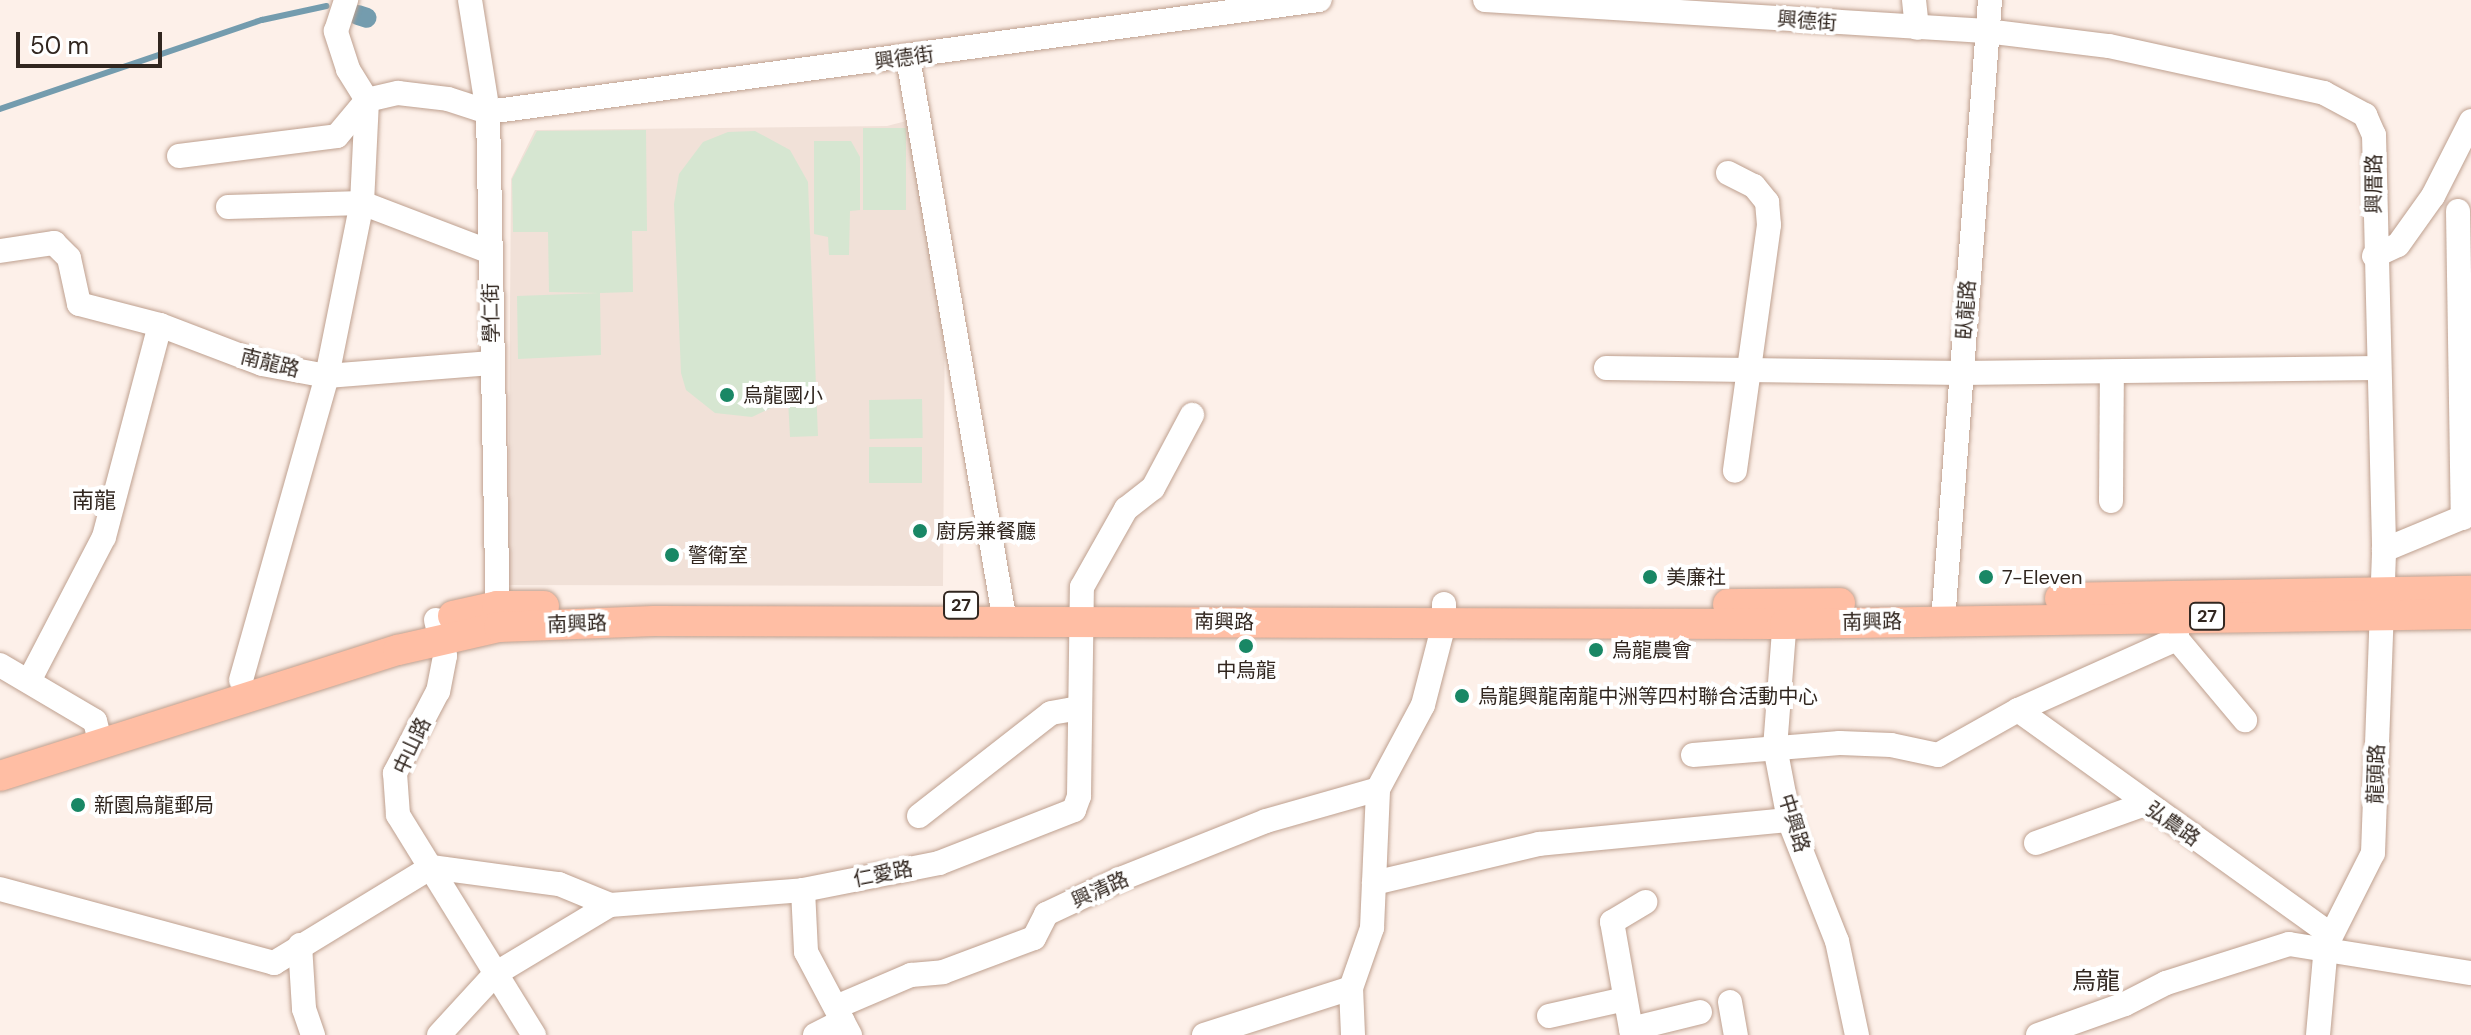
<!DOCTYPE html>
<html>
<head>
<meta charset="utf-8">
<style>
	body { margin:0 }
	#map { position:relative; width:2471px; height:1035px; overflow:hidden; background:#fdf0e9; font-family:"DM Sans","Noto Sans TC",sans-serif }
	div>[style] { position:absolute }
	.built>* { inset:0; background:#f1e1d8 }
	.green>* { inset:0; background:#d6e6d1; transform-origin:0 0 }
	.stream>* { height:6px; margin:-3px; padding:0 3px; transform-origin:3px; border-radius:3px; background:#749cae }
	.canal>* { height:20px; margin:-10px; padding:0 10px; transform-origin:10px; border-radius:10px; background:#749cae }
	.roads { filter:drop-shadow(0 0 2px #bea08f) drop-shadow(0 0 2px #bea08f) }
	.minor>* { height:24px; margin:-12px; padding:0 12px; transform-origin:12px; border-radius:12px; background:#fff }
	.major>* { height:30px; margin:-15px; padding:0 15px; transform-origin:15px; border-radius:15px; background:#ffbea4 }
	.dots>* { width:22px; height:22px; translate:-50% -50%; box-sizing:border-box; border:4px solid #fff; border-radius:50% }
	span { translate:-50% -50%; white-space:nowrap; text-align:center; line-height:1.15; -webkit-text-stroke:8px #fff; paint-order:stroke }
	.shield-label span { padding:2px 6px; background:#fff; border:2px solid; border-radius:6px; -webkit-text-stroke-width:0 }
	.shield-label { font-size:18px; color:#31261f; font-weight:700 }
	.street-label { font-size:20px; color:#31261f }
	.poi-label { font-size:20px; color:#31261f }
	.left { translate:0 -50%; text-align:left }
	.neighbourhood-label { font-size:22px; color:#31261f }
	.quarter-label { font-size:24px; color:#31261f }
	.scale { position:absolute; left:16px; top:32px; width:146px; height:36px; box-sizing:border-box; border:4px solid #31261f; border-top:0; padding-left:10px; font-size:24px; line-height:28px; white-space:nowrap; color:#31261f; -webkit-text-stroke:6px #fff; paint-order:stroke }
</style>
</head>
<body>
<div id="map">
	<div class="built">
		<i style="clip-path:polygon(914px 119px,945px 303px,943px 586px,508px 585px,511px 179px,535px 130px,887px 126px)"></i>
	</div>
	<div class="green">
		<i style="left:863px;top:128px;width:43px;height:82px"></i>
		<i style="clip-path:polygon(646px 130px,647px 231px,632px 231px,633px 292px,600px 293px,601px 355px,518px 359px,517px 296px,598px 293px,549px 292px,548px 232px,513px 232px,512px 179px,537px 131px)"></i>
		<i style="clip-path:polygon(755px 131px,790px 150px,808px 182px,818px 436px,790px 437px,788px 400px,752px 417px,715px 413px,686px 390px,681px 373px,674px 204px,679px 174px,703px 142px,728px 132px)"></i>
		<i style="clip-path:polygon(814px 141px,851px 141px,860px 157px,860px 210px,850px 211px,849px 255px,829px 255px,828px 237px,814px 234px)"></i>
		<i style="left:922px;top:399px;width:39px;height:53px;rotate:89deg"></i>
		<i style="left:922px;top:447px;width:36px;height:53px;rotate:90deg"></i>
	</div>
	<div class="stream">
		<i style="left:0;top:109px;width:277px;rotate:-18.8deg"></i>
		<i style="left:262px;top:20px;width:66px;rotate:-12.2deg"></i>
	</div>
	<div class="canal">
		<i style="left:358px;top:15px;width:9px;rotate:18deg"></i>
	</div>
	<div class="roads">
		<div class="minor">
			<i style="left:470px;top:0;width:113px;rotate:80.9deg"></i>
			<i style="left:488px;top:112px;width:512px;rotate:88.88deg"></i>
			<i style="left:1485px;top:0;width:502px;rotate:3.54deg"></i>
			<i style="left:1986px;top:31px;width:124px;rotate:7deg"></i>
			<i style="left:2109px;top:46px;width:220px;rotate:12.3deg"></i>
			<i style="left:2324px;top:93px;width:47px;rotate:28.2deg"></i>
			<i style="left:2365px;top:115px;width:22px;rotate:66deg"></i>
			<i style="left:2374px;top:135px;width:415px;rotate:88.6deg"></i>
			<i style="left:1914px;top:0;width:28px;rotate:84deg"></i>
			<i style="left:908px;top:58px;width:572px;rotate:80.24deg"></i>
			<i style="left:179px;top:156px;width:159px;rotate:-7.2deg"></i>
			<i style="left:337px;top:136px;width:47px;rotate:-50.2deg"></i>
			<i style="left:367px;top:100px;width:32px;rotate:-13deg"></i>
			<i style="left:398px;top:93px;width:50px;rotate:6.8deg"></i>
			<i style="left:448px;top:99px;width:42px;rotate:18deg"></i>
			<i style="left:488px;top:112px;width:839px;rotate:-7.68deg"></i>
			<i style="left:1728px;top:173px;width:29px;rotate:27deg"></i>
			<i style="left:1754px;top:186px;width:21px;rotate:51deg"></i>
			<i style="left:1767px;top:202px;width:23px;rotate:85deg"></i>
			<i style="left:1769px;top:225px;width:248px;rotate:97.9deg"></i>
			<i style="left:228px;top:207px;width:134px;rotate:-1.7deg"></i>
			<i style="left:362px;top:203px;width:137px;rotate:20.9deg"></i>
			<i style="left:2458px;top:211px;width:307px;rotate:89.1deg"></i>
			<i style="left:0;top:251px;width:55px;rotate:-8.4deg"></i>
			<i style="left:54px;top:243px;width:21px;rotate:45deg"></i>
			<i style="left:69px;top:258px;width:47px;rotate:77.7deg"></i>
			<i style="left:79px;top:304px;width:84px;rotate:14.5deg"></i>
			<i style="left:160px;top:325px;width:109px;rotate:20.9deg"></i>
			<i style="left:262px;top:364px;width:66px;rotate:10.5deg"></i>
			<i style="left:327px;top:376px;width:165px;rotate:-4.5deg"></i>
			<i style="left:2374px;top:256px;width:26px;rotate:-25deg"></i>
			<i style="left:2398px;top:245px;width:60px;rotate:-54.5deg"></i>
			<i style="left:2433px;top:196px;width:84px;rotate:-63.1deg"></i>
			<i style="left:1606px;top:368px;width:355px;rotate:0.8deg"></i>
			<i style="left:1961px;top:373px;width:417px;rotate:-0.7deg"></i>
			<i style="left:2111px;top:501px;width:129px;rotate:-89.6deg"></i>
			<i style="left:1786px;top:605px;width:142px;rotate:94.4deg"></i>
			<i style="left:1775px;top:747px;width:74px;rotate:79.1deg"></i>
			<i style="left:1789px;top:820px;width:130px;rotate:68.4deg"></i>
			<i style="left:1837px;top:941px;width:96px;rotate:78deg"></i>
			<i style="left:436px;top:620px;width:37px;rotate:76deg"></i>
			<i style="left:445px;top:656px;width:36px;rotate:101deg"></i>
			<i style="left:438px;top:691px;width:93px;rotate:117.7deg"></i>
			<i style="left:395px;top:773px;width:42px;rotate:85.9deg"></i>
			<i style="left:398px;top:815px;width:259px;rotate:58.3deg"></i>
			<i style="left:1943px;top:621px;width:623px;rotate:-85.67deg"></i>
			<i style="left:2177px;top:624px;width:15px;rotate:90deg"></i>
			<i style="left:2177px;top:639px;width:106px;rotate:50deg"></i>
			<i style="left:0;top:665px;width:110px;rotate:30.5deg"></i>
			<i style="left:95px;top:721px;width:21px;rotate:76deg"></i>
			<i style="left:241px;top:680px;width:316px;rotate:-74.2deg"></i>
			<i style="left:327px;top:376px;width:177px;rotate:-78.6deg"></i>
			<i style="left:362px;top:203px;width:103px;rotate:-87.2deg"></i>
			<i style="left:367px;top:100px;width:36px;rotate:-122deg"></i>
			<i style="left:348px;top:69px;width:40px;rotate:-108deg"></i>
			<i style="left:336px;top:31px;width:33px;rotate:-72deg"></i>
			<i style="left:29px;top:681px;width:162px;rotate:-62.5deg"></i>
			<i style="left:104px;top:537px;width:219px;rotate:-75.2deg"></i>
			<i style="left:2018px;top:710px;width:384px;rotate:35.7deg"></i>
			<i style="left:1693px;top:755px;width:147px;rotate:-4.7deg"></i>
			<i style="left:1840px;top:743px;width:51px;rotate:2.2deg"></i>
			<i style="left:1891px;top:745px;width:48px;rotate:12deg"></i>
			<i style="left:1938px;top:755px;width:92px;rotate:-29.4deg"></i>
			<i style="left:2018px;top:710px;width:174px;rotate:-24.1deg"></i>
			<i style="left:919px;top:816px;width:167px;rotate:-38deg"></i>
			<i style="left:1051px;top:713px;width:28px;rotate:-10deg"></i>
			<i style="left:2036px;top:843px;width:116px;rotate:-19.7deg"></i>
			<i style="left:1374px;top:883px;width:170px;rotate:-13.3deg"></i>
			<i style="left:1539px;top:844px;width:251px;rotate:-5.5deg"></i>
			<i style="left:0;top:889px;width:284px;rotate:15.1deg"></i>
			<i style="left:274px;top:963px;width:184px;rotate:-31.4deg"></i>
			<i style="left:431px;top:867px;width:129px;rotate:7.6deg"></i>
			<i style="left:559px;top:884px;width:55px;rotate:22.4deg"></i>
			<i style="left:803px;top:890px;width:62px;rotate:87.2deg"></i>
			<i style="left:806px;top:952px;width:94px;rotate:62.1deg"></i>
			<i style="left:300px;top:945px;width:64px;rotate:86.4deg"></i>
			<i style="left:304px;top:1009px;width:28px;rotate:71deg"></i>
			<i style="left:1730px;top:1002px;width:34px;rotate:80deg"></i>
			<i style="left:836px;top:1007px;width:82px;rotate:-23.1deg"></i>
			<i style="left:911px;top:975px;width:32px;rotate:-5deg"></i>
			<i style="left:943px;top:972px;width:97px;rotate:-20.5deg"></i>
			<i style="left:1034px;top:938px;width:27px;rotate:-63deg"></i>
			<i style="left:1046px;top:914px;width:80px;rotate:-25.3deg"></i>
			<i style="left:1118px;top:880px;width:159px;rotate:-21.7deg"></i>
			<i style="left:1266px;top:821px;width:116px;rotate:-15.9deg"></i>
			<i style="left:1549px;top:1016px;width:78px;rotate:-12.6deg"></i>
			<i style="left:1631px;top:1029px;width:71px;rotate:-13.8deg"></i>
			<i style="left:439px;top:1035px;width:83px;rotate:-47.4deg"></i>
			<i style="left:495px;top:974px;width:134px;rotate:-31deg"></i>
			<i style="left:610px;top:905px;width:194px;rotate:-4.4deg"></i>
			<i style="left:803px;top:890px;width:139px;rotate:-11.2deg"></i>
			<i style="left:939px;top:863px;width:145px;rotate:-21.4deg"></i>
			<i style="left:1074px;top:810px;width:15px;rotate:-70deg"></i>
			<i style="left:1079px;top:796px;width:209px;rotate:-89.2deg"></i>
			<i style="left:1082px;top:587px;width:90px;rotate:-60.6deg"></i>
			<i style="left:1126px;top:509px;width:34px;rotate:-38deg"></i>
			<i style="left:1153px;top:488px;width:83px;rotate:-61.9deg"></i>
			<i style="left:815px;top:1035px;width:31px;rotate:-27deg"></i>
			<i style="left:1204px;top:1035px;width:154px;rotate:-17.7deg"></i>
			<i style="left:1353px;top:1035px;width:47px;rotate:-92.4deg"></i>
			<i style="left:1351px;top:988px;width:64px;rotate:-70.7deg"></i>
			<i style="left:1372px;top:928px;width:139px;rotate:-87.5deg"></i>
			<i style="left:1378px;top:789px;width:95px;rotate:-61.8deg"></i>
			<i style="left:1423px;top:705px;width:84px;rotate:-75.5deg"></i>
			<i style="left:1444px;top:624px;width:20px;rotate:-90deg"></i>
			<i style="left:1632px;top:1035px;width:115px;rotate:-100deg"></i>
			<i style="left:1612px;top:922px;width:39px;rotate:-31deg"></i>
			<i style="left:2038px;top:1035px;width:92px;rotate:-19.6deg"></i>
			<i style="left:2125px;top:1004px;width:46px;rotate:-27.1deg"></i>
			<i style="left:2166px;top:983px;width:129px;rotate:-17.6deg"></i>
			<i style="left:2289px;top:944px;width:184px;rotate:9.1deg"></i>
			<i style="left:2318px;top:1035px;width:89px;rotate:-84.9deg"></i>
			<i style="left:2326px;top:946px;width:104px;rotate:-63.2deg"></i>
			<i style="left:2373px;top:853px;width:303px;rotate:-87.9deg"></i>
			<i style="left:2384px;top:550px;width:94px;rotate:-22.5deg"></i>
		</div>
		<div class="major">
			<i style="left:2060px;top:598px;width:411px;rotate:-1deg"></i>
			<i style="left:1728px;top:604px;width:112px;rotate:-0.5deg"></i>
			<i style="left:453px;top:616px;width:45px;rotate:-12.8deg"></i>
			<i style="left:497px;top:606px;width:47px"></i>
			<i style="left:0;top:776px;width:417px;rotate:-17.6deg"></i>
			<i style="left:398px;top:650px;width:104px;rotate:-12.8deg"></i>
			<i style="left:499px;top:627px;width:155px;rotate:-2.2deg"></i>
			<i style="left:654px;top:621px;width:1131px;rotate:0.15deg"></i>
			<i style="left:1785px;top:624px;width:686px;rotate:-0.84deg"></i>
		</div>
	</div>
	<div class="dots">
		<i style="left:727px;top:395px;background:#198765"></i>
		<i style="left:920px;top:531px;background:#198765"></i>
		<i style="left:672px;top:555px;background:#198765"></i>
		<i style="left:1650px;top:577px;background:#198765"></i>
		<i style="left:1986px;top:577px;background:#198765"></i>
		<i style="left:1246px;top:646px;background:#198765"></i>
		<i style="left:1596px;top:650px;background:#198765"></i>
		<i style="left:1462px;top:696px;background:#198765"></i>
		<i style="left:78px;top:805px;background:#198765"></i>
	</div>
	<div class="shield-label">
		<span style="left:961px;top:605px">27</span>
		<span style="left:2207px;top:616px">27</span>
	</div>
	<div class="street-label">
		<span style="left:1807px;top:21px;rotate:4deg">興德街</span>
		<span style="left:904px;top:58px;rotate:-8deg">興德街</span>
		<span style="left:2374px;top:184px;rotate:-90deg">興厝路</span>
		<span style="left:1966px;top:310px;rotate:-86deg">臥龍路</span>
		<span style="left:491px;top:313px;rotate:-91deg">學仁街</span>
		<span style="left:270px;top:363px;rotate:14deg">南龍路</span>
		<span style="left:1224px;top:622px;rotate:1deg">南興路</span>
		<span style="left:1872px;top:622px;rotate:-1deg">南興路</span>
		<span style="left:577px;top:624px;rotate:-2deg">南興路</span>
		<span style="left:412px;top:746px;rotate:-65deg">中山路</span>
		<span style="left:2376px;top:774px;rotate:-88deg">龍頭路</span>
		<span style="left:1794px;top:823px;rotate:73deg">中興路</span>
		<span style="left:2173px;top:824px;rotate:35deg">弘農路</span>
		<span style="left:883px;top:874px;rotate:-11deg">仁愛路</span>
		<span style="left:1100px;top:890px;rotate:-24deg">興清路</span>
	</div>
	<div class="poi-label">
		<span class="left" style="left:743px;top:395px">烏龍國小</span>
		<span class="left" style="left:936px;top:531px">廚房兼餐廳</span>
		<span class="left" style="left:688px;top:555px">警衛室</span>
		<span class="left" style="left:1666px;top:577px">美廉社</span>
		<span class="left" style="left:2002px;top:577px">7-Eleven</span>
		<span class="left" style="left:1612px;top:650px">烏龍農會</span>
		<span style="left:1246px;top:670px">中烏龍</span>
		<span class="left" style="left:1478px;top:696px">烏龍興龍南龍中洲等四村聯合活動中心</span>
		<span class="left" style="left:94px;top:805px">新園烏龍郵局</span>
	</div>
	<div class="neighbourhood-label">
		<span style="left:94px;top:501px">南龍</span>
	</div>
	<div class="quarter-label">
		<span style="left:2096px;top:981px">烏龍</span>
	</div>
	<div class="scale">50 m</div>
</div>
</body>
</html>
